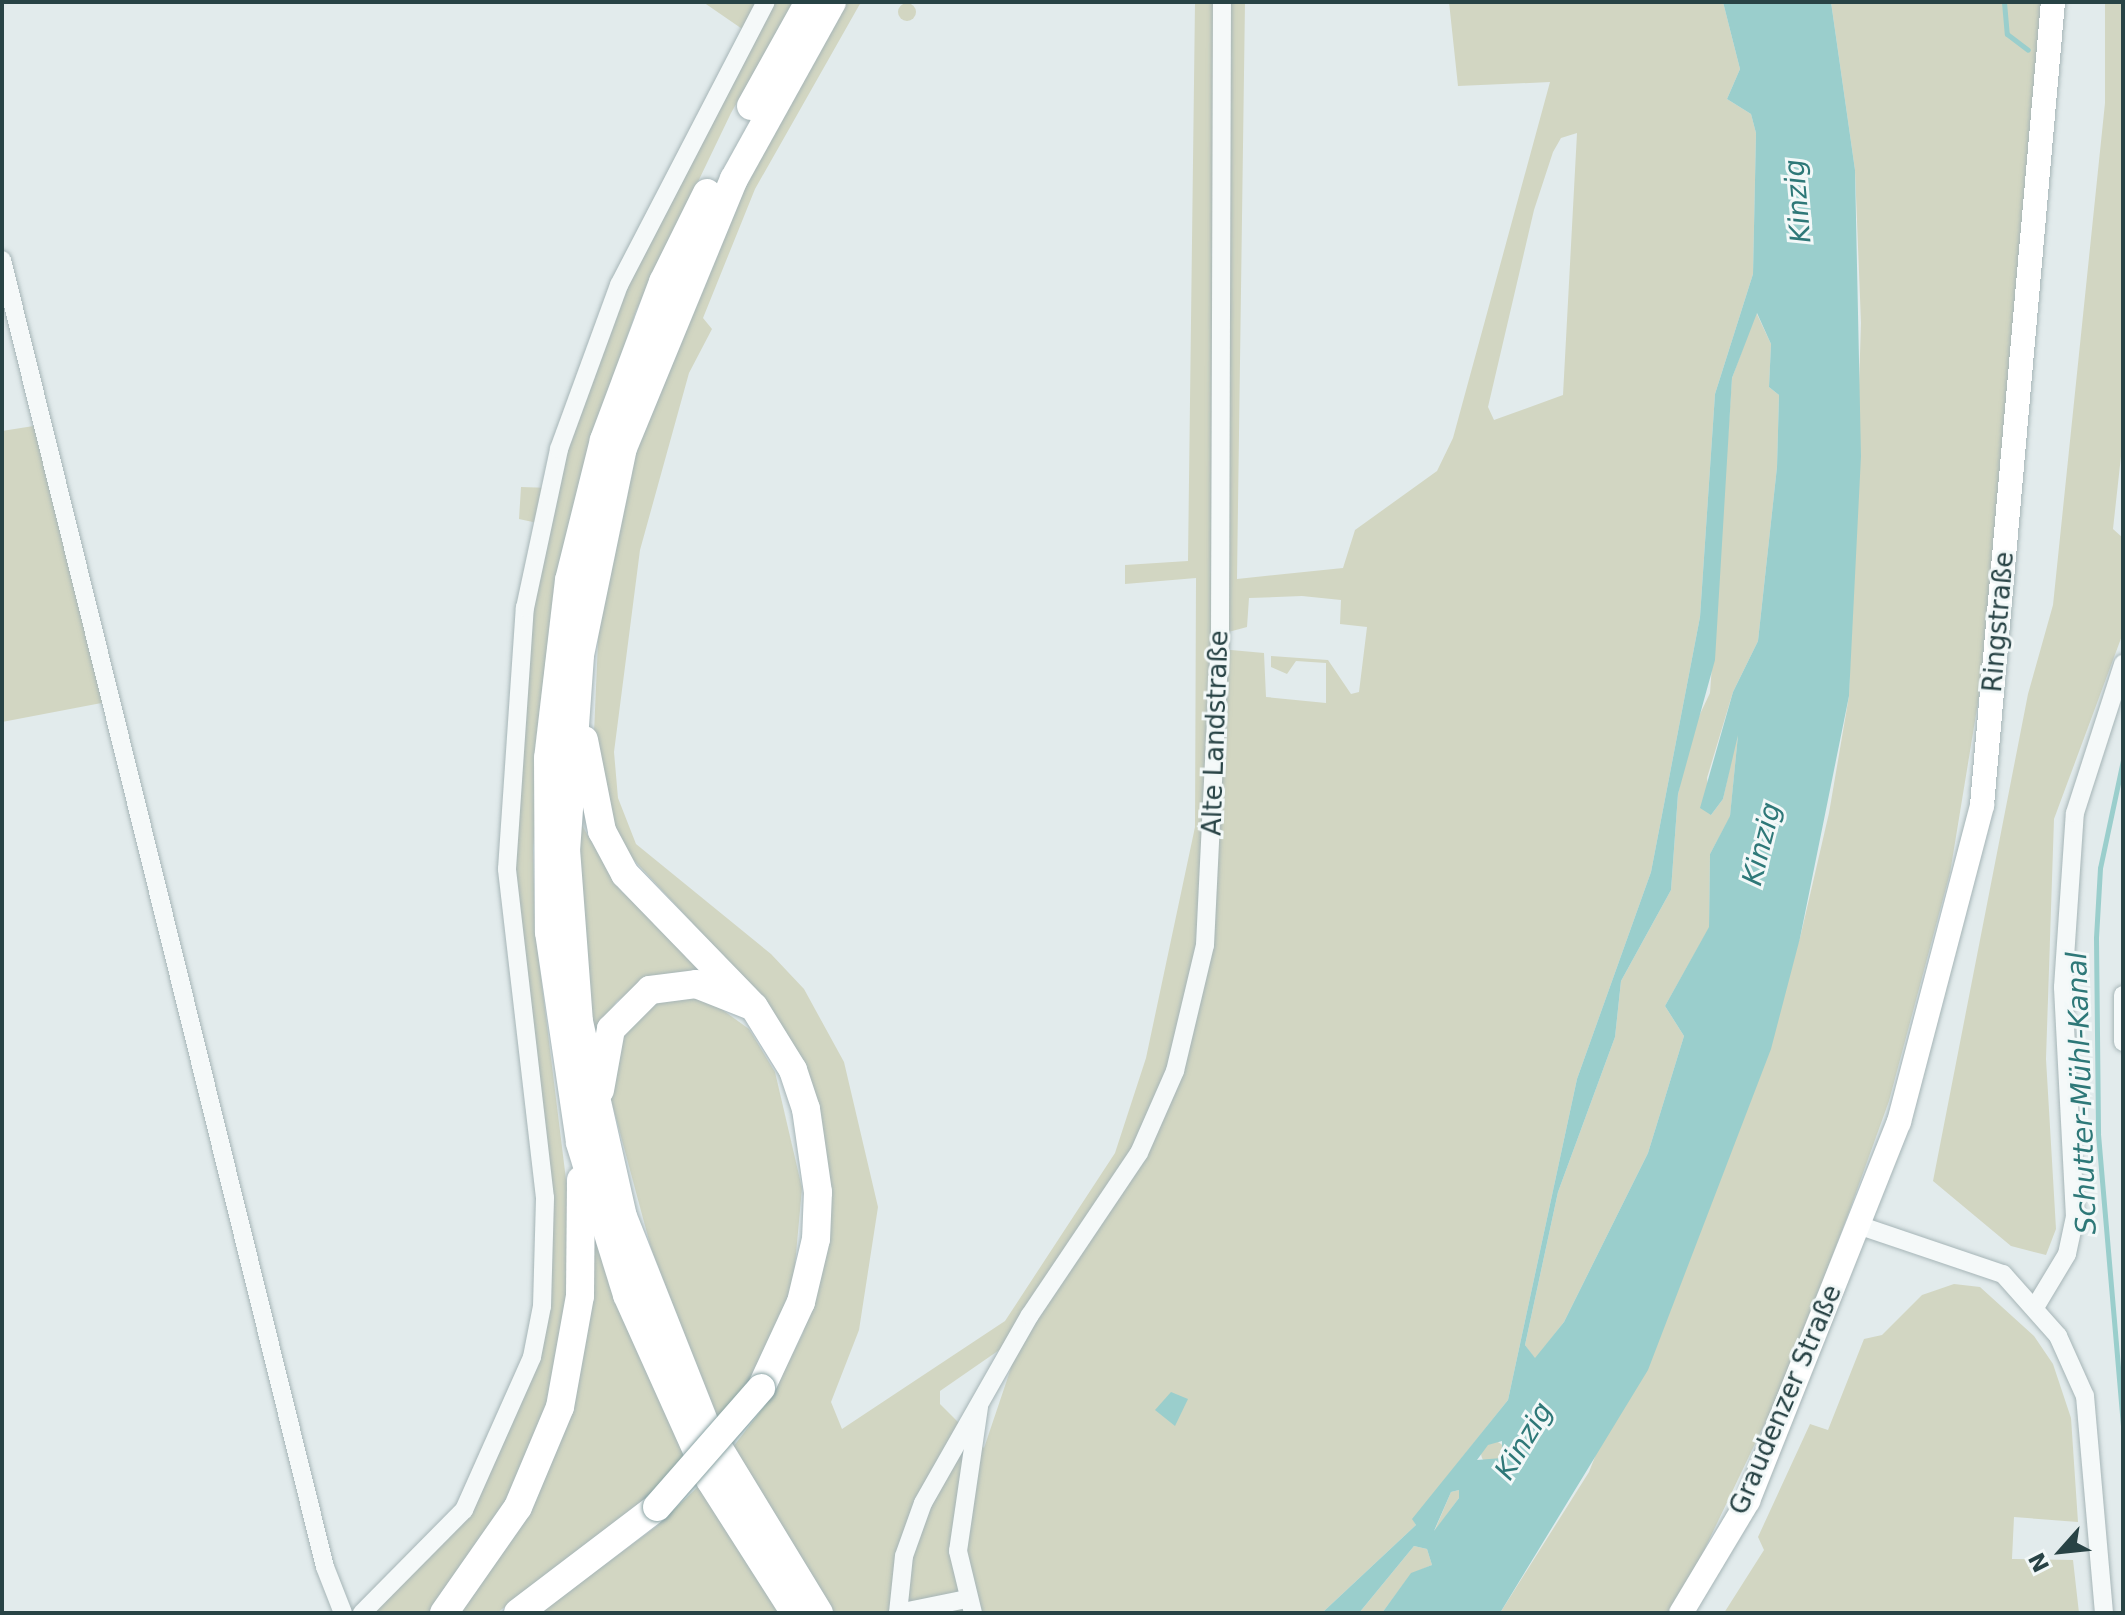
<!DOCTYPE html>
<html>
<head>
<meta charset="utf-8">
<style>
	body { margin:0 }
	#map { position:relative; width:2125px; height:1615px; overflow:hidden; background:#e2ebec; font-family:"DejaVu Sans",sans-serif }
	div>[style] { position:absolute }
	.green>* { inset:0; background:#d2d6c2 }
	.round { border-radius:50% }
	.water>* { inset:0; background:#9acecc }
	.stream>* { height:5px; margin:-2.5px; padding:0 2.5px; transform-origin:2.5px; border-radius:2.5px; background:#9acecc }
	.roads { filter:drop-shadow(0 0 2px #a6b5b7) drop-shadow(0 0 2px #a6b5b7) }
	.minor>* { height:18px; margin:-9px; padding:0 9px; transform-origin:9px; border-radius:9px; background:#f5f9f9 }
	.major>* { height:24px; margin:-12px; padding:0 12px; transform-origin:12px; border-radius:12px; background:#fff }
	.highway>* { height:28px; margin:-14px; padding:0 14px; transform-origin:14px; border-radius:14px; background:#fff }
	.bridges { filter:drop-shadow(0 0 2px #88a2a3) drop-shadow(0 0 2px #88a2a3) }
	.highway-bridge>* { height:28px; margin:-14px; padding:0 14px; transform-origin:14px; border-radius:14px; background:#fff }
	span { translate:-50% -50%; white-space:nowrap; text-align:center; line-height:1.15; -webkit-text-stroke:6px #f2f8f8; paint-order:stroke }
	.street-label { font-size:26px; color:#284345 }
	.water-label { font-size:28px; color:#2e7878; font-style:italic }
	.frame { position:absolute; inset:0; border:4px solid #284345; pointer-events:none }
	.north { position:absolute; left:2021px; top:1511px; width:80px; height:80px; -webkit-text-stroke:6px #f2f8f8; paint-order:stroke; rotate:243deg; font-size:22px; font-weight:700; line-height:32px; text-align:center; color:#284345 }
	.north::after { content:''; display:block; margin:auto; width:28px; height:36px; background:#284345; clip-path:polygon(50% 0,100% 100%,50% 72%,0 100%) }
</style>
</head>
<body>
<div id="map">
	<div class="green">
		<i style="clip-path:polygon(703px 2px,794px 2px,731px 113px,636px 311px,581px 474px,552px 607px,533px 849px,535px 928px,569px 1204px,570px 1283px,553px 1393px,522px 1478px,432px 1613px,370px 1613px,431px 1552px,508px 1426px,547px 1255px,519px 992px,511px 750px,542px 524px,519px 519px,521px 487px,551px 488px,580px 388px,748px 33px)"></i>
		<i style="clip-path:polygon(evenodd,844px 2px,861px 2px,755px 189px,703px 318px,712px 329px,689px 373px,640px 550px,614px 752px,618px 798px,636px 844px,771px 954px,804px 989px,844px 1062px,878px 1207px,859px 1330px,831px 1402px,842px 1429px,1005px 1321px,1115px 1153px,1146px 1058px,1195px 827px,1196px 578px,1125px 584px,1125px 565px,1188px 561px,1195px 2px,1245px 2px,1237px 579px,1343px 568px,1355px 530px,1437px 471px,1453px 438px,1550px 82px,1458px 86px,1449px 2px,1723px 2px,1740px 69px,1727px 99px,1751px 114px,1756px 133px,1753px 274px,1715px 394px,1700px 617px,1651px 872px,1577px 1079px,1508px 1400px,1413px 1519px,1416px 1525px,1322px 1613px,831px 1613px,730px 1451px,770px 1399px,803px 1333px,826px 1238px,766px 1002px,619px 844px,594px 733px,599px 618px,631px 457px,704px 255px,844px 2px,1577px 133px,1563px 395px,1494px 420px,1488px 407px,1534px 210px,1553px 152px,1561px 138px,1577px 133px,844px 2px,1302px 596px,1341px 600px,1340px 624px,1367px 627px,1359px 692px,1351px 694px,1328px 660px,1271px 656px,1271px 667px,1287px 674px,1296px 661px,1326px 663px,1326px 703px,1266px 697px,1264px 653px,1220px 649px,1221px 634px,1247px 627px,1249px 598px,1302px 596px,844px 2px,1018px 1337px,1010px 1371px,984px 1448px,940px 1404px,940px 1391px,1018px 1337px)"></i>
		<i style="clip-path:polygon(1831px 2px,2044px 2px,1984px 666px,1950px 873px,1889px 1101px,1849px 1212px,1784px 1383px,1688px 1584px,1669px 1613px,1500px 1613px,1589px 1472px,1800px 938px,1829px 813px,1849px 696px,1861px 323px,1855px 170px)"></i>
		<i style="clip-path:polygon(2105px 2px,2123px 2px,2123px 438px,2113px 529px,2123px 538px,2123px 633px,2054px 819px,2046px 1059px,2056px 1229px,2046px 1255px,2011px 1246px,1933px 1181px,2028px 694px,2053px 605px,2105px 103px)"></i>
		<i class="round" style="left:898px;top:3px;width:18px;height:18px"></i>
		<i style="clip-path:polygon(1756px 312px,1771px 344px,1769px 387px,1779px 395px,1777px 467px,1758px 641px,1733px 692px,1707px 778px,1711px 815px,1723px 799px,1739px 725px,1730px 817px,1710px 854px,1709px 928px,1665px 1006px,1684px 1036px,1648px 1153px,1564px 1322px,1535px 1359px,1525px 1345px,1558px 1192px,1615px 1037px,1621px 981px,1671px 890px,1678px 794px,1690px 735px,1710px 693px,1732px 378px)"></i>
		<i style="clip-path:polygon(46px 424px,112px 701px,2px 722px,2px 431px)"></i>
		<i style="clip-path:polygon(577px 817px,620px 890px,728px 986px,653px 978px,617px 1001px,595px 1032px,584px 976px)"></i>
		<i style="clip-path:polygon(706px 998px,749px 1029px,775px 1072px,802px 1188px,793px 1287px,766px 1358px,718px 1423px,651px 1248px,609px 1092px,615px 1041px,660px 1000px)"></i>
		<i style="clip-path:polygon(595px 1229px,687px 1457px,646px 1498px,497px 1613px,458px 1613px,522px 1520px)"></i>
		<i style="clip-path:polygon(1954px 1284px,1980px 1287px,2034px 1336px,2053px 1364px,2071px 1418px,2078px 1522px,2014px 1517px,2012px 1559px,2073px 1560px,2079px 1613px,1724px 1613px,1764px 1550px,1758px 1537px,1810px 1424px,1828px 1430px,1864px 1339px,1882px 1335px,1922px 1295px)"></i>
		<i class="round" style="left:1481px;top:1441px;width:24px;height:24px"></i>
		<i style="clip-path:polygon(702px 1483px,783px 1613px,539px 1613px,657px 1526px)"></i>
		<i style="clip-path:polygon(1459px 1490px,1459px 1498px,1434px 1532px,1451px 1492px)"></i>
		<i style="clip-path:polygon(1414px 1546px,1427px 1549px,1432px 1565px,1411px 1574px,1382px 1613px,1359px 1613px)"></i>
	</div>
	<div class="water">
		<i style="clip-path:polygon(evenodd,1723px 2px,1831px 2px,1855px 170px,1861px 456px,1849px 696px,1800px 938px,1771px 1049px,1648px 1370px,1500px 1613px,1382px 1613px,1411px 1573px,1432px 1565px,1427px 1549px,1414px 1546px,1359px 1613px,1322px 1613px,1416px 1525px,1412px 1519px,1508px 1400px,1577px 1079px,1651px 872px,1700px 617px,1715px 394px,1753px 274px,1756px 133px,1751px 114px,1727px 99px,1740px 69px,1723px 2px,1757px 313px,1771px 344px,1769px 387px,1779px 395px,1777px 467px,1758px 641px,1733px 692px,1700px 808px,1711px 815px,1723px 799px,1738px 735px,1730px 816px,1710px 854px,1709px 927px,1665px 1006px,1684px 1036px,1648px 1153px,1564px 1322px,1535px 1358px,1525px 1345px,1558px 1192px,1615px 1037px,1621px 981px,1671px 890px,1678px 794px,1715px 660px,1732px 378px,1757px 313px,1723px 2px,1502px 1441px,1502px 1458px,1477px 1460px,1488px 1445px,1502px 1441px,1723px 2px,1459px 1490px,1459px 1498px,1434px 1531px,1451px 1492px,1459px 1490px)"></i>
		<i style="clip-path:polygon(1171px 1392px,1188px 1399px,1175px 1426px,1155px 1410px)"></i>
	</div>
	<div class="stream">
		<i style="left:2004px;top:2px;width:32px;rotate:85deg"></i>
		<i style="left:2007px;top:34px;width:26px;rotate:37deg"></i>
		<i style="left:2123px;top:760px;width:110px;rotate:102deg"></i>
		<i style="left:2100px;top:868px;width:70px;rotate:93.3deg"></i>
		<i style="left:2096px;top:938px;width:196px;rotate:89.4deg"></i>
		<i style="left:2098px;top:1134px;width:292px;rotate:85.1deg"></i>
	</div>
	<div class="roads">
		<div class="minor">
			<i style="left:2px;top:260px;width:1346px;rotate:76.12deg"></i>
			<i style="left:325px;top:1567px;width:49px;rotate:68.6deg"></i>
			<i style="left:2123px;top:995px;width:47px;rotate:90deg"></i>
			<i style="left:1858px;top:1225px;width:153px;rotate:18.7deg"></i>
			<i style="left:2003px;top:1274px;width:83px;rotate:48.4deg"></i>
			<i style="left:2058px;top:1336px;width:66px;rotate:65.8deg"></i>
			<i style="left:2085px;top:1396px;width:218px;rotate:85deg"></i>
			<i style="left:2037px;top:1304px;width:58px;rotate:-59deg"></i>
			<i style="left:2067px;top:1254px;width:38px;rotate:-78deg"></i>
			<i style="left:2075px;top:1217px;width:230px;rotate:-93deg"></i>
			<i style="left:2063px;top:987px;width:174px;rotate:-86.1deg"></i>
			<i style="left:2075px;top:813px;width:157px;rotate:-72.1deg"></i>
			<i style="left:362px;top:1613px;width:145px;rotate:-45.3deg"></i>
			<i style="left:464px;top:1510px;width:167px;rotate:-66deg"></i>
			<i style="left:532px;top:1357px;width:52px;rotate:-78.9deg"></i>
			<i style="left:542px;top:1306px;width:108px;rotate:-88.4deg"></i>
			<i style="left:545px;top:1198px;width:331px;rotate:-96.6deg"></i>
			<i style="left:507px;top:869px;width:262px;rotate:-86.1deg"></i>
			<i style="left:525px;top:608px;width:163px;rotate:-77.9deg"></i>
			<i style="left:559px;top:449px;width:175px;rotate:-69.9deg"></i>
			<i style="left:619px;top:285px;width:319px;rotate:-62.6deg"></i>
			<i style="left:898px;top:1613px;width:57px;rotate:-84deg"></i>
			<i style="left:904px;top:1556px;width:56px;rotate:-70.3deg"></i>
			<i style="left:923px;top:1503px;width:216px;rotate:-60.4deg"></i>
			<i style="left:1030px;top:1315px;width:195px;rotate:-56.1deg"></i>
			<i style="left:1139px;top:1153px;width:90px;rotate:-66.3deg"></i>
			<i style="left:1175px;top:1071px;width:130px;rotate:-76.6deg"></i>
			<i style="left:1205px;top:945px;width:311px;rotate:-87.2deg"></i>
			<i style="left:1220px;top:634px;width:632px;rotate:-89.82deg"></i>
			<i style="left:898px;top:1613px;width:70px;rotate:-11.5deg"></i>
			<i style="left:973px;top:1613px;width:64px;rotate:-103.6deg"></i>
			<i style="left:958px;top:1551px;width:146px;rotate:-81.7deg"></i>
		</div>
		<div class="major">
			<i style="left:1681px;top:1613px;width:131px;rotate:-59.1deg"></i>
			<i style="left:1748px;top:1501px;width:408px;rotate:-68.3deg"></i>
			<i style="left:1899px;top:1122px;width:328px;rotate:-75.3deg"></i>
			<i style="left:1982px;top:805px;width:806px;rotate:-84.95deg"></i>
		</div>
		<div class="highway">
			<i style="left:751px;top:106px;width:119px;rotate:-60.9deg"></i>
			<i style="left:707px;top:193px;width:99px;rotate:116.3deg"></i>
			<i style="left:663px;top:282px;width:169px;rotate:110.5deg"></i>
			<i style="left:604px;top:440px;width:144px;rotate:104deg"></i>
			<i style="left:569px;top:580px;width:179px;rotate:96.7deg"></i>
			<i style="left:548px;top:758px;width:174px;rotate:89.7deg"></i>
			<i style="left:549px;top:932px;width:213px;rotate:81.6deg"></i>
			<i style="left:580px;top:1143px;width:159px;rotate:72.8deg"></i>
			<i style="left:627px;top:1295px;width:203px;rotate:65.8deg"></i>
			<i style="left:710px;top:1480px;width:158px;rotate:57.4deg"></i>
			<i style="left:584px;top:740px;width:93px;rotate:78.8deg"></i>
			<i style="left:602px;top:831px;width:49px;rotate:61.9deg"></i>
			<i style="left:625px;top:874px;width:185px;rotate:45.9deg"></i>
			<i style="left:754px;top:1007px;width:74px;rotate:58.2deg"></i>
			<i style="left:793px;top:1070px;width:41px;rotate:71.6deg"></i>
			<i style="left:806px;top:1109px;width:84px;rotate:81.8deg"></i>
			<i style="left:818px;top:1192px;width:47px;rotate:92.4deg"></i>
			<i style="left:816px;top:1239px;width:65px;rotate:103.4deg"></i>
			<i style="left:801px;top:1302px;width:95px;rotate:114.9deg"></i>
			<i style="left:600px;top:1090px;width:62px;rotate:-79.8deg"></i>
			<i style="left:611px;top:1029px;width:55px;rotate:-45deg"></i>
			<i style="left:650px;top:990px;width:46px;rotate:-7.4deg"></i>
			<i style="left:696px;top:984px;width:57px;rotate:21.6deg"></i>
			<i style="left:444px;top:1613px;width:129px;rotate:-55.1deg"></i>
			<i style="left:518px;top:1507px;width:108px;rotate:-67.2deg"></i>
			<i style="left:560px;top:1407px;width:113px;rotate:-79.8deg"></i>
			<i style="left:580px;top:1296px;width:116px;rotate:-89.5deg"></i>
			<i style="left:518px;top:1613px;width:175px;rotate:-37.3deg"></i>
			<i style="left:819px;top:1613px;width:215px;rotate:-121.3deg"></i>
			<i style="left:707px;top:1429px;width:228px;rotate:-111.6deg"></i>
			<i style="left:623px;top:1217px;width:200px;rotate:-102.7deg"></i>
			<i style="left:579px;top:1022px;width:171px;rotate:-94.3deg"></i>
			<i style="left:566px;top:851px;width:196px;rotate:-85.9deg"></i>
			<i style="left:580px;top:655px;width:211px;rotate:-78.3deg"></i>
			<i style="left:623px;top:448px;width:291px;rotate:-67.6deg"></i>
			<i style="left:734px;top:179px;width:202px;rotate:-61deg"></i>
		</div>
	</div>
	<div class="bridges">
		<div class="highway-bridge">
			<i style="left:657px;top:1507px;width:158px;rotate:-48.8deg"></i>
		</div>
	</div>
	<div class="street-label">
		<span style="left:1999px;top:622px;rotate:-85deg">Ringstraße</span>
		<span style="left:1216px;top:733px;rotate:-88deg">Alte Landstraße</span>
		<span style="left:1786px;top:1400px;rotate:-67deg">Graudenzer Straße</span>
	</div>
	<div class="water-label">
		<span style="left:1798px;top:201px;rotate:-95deg">Kinzig</span>
		<span style="left:1762px;top:844px;rotate:-76deg">Kinzig</span>
		<span style="left:2082px;top:1093px;rotate:-92deg">Schutter-Mühl-Kanal</span>
		<span style="left:1524px;top:1441px;rotate:-59deg">Kinzig</span>
	</div>
	<div class="frame"></div>
	<div class="north">N</div>
</div>
</body>
</html>
